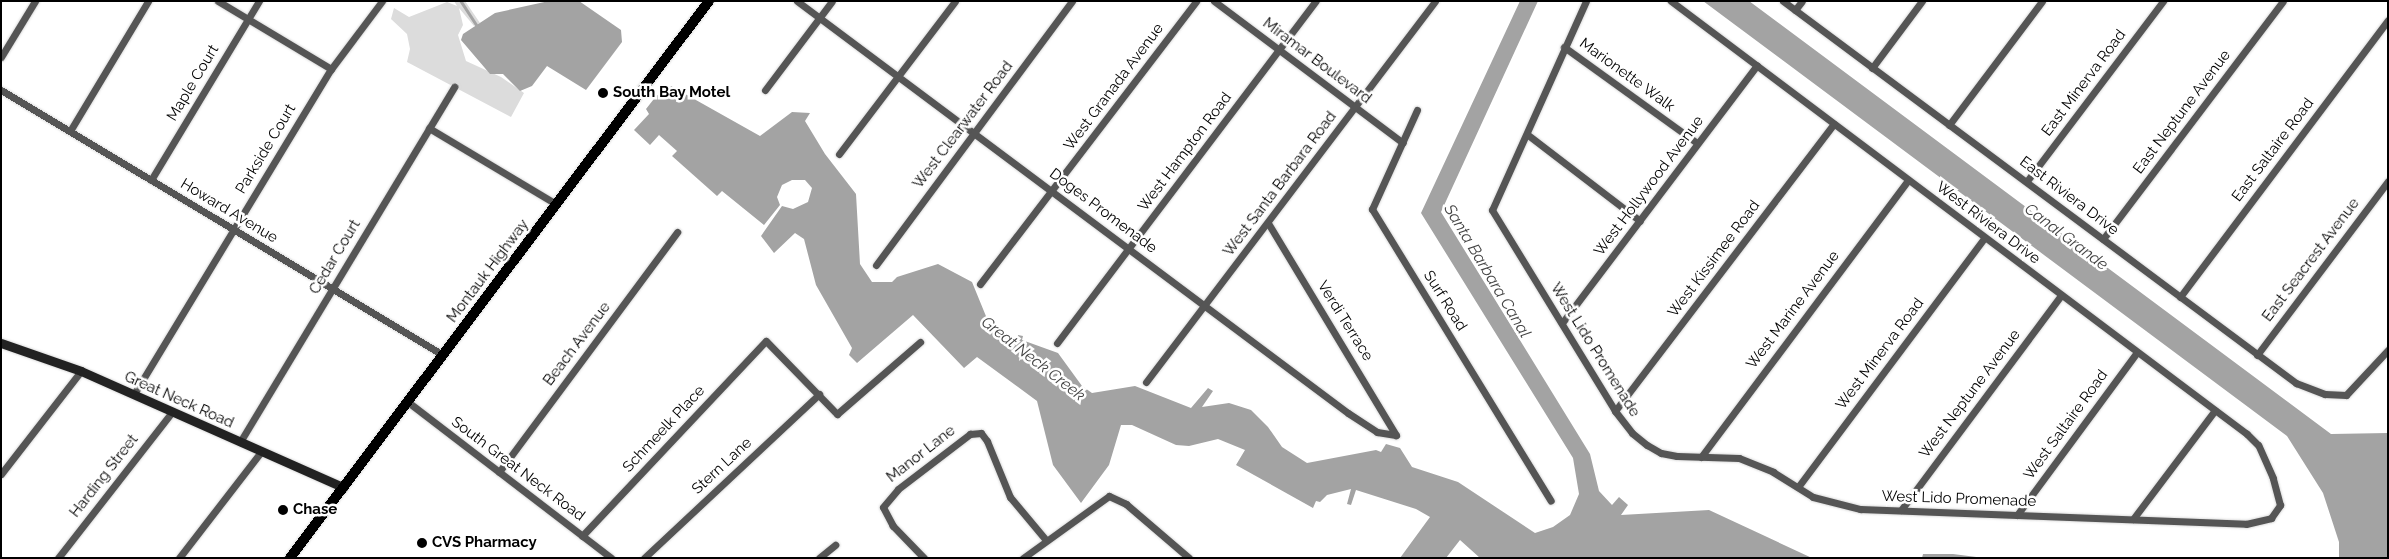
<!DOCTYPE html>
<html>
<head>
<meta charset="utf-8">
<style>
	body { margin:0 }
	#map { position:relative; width:2389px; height:559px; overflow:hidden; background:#fff; font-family:Raleway,sans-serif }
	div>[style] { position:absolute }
	.green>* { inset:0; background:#dcdcdc }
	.water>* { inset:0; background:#a3a3a3 }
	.stream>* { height:2.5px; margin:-1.25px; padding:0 1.25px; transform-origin:1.25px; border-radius:1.25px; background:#a3a3a3 }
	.roads { filter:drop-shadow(0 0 1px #dbdbdb) drop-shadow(0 0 1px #dbdbdb) }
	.minor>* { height:7px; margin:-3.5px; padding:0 3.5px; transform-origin:3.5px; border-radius:3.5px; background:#555 }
	.secondary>* { height:9px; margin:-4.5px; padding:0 4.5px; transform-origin:4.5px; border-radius:4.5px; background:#222 }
	.primary>* { height:10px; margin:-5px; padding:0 5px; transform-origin:5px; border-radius:5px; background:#000 }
	.dots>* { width:14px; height:14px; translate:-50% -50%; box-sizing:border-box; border:2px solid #fff; border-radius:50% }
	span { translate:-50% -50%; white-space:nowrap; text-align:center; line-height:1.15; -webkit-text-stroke:5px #fff; paint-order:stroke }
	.street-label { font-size:15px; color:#000 }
	.poi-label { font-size:15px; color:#000; font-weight:700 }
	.left { translate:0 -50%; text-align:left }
	.water-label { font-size:16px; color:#444; font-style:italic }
	.frame { position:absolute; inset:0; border:2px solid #000; pointer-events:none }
</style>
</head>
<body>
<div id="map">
	<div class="green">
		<i style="clip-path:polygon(454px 1px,465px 1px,480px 23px,474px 26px,459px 8px,463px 25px,458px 35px,466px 61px,501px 77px,524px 93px,511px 117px,407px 62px,410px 49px,407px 34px,391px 19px,394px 8px,409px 17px,447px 2px,457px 6px)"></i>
	</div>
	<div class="water">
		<i style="clip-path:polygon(549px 1px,579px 1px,621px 30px,622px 42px,586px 90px,547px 66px,532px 86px,520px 91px,503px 74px,490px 74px,461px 40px,463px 34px,495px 13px)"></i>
		<i style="clip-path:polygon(1520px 1px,1538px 1px,1441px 212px,1590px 454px,1599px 491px,1612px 505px,1619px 497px,1628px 505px,1621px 515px,1709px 510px,1812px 558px,1480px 558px,1460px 540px,1446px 558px,1400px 558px,1430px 517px,1416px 509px,1356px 490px,1351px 505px,1347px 504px,1351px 489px,1327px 495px,1320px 502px,1316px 501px,1313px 508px,1236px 465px,1245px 450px,1218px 439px,1189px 446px,1176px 445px,1132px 425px,1121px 425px,1109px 465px,1081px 503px,1053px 465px,1037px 401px,977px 357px,964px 368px,913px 315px,857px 363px,849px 355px,852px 348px,816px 285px,804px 239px,795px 233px,774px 253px,761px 236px,782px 206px,793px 209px,808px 202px,812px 188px,805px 180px,792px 180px,782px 185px,777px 197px,780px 205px,764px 225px,722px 191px,717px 196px,672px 156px,677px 151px,659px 135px,650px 145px,634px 130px,649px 114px,646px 109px,657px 95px,665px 98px,671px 86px,760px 136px,792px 112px,810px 113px,805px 121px,825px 154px,856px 194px,860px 264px,872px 282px,892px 282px,897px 277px,938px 264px,972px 282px,990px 326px,1002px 335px,1017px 340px,1018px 335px,1023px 336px,1022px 340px,1058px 353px,1082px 386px,1092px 393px,1135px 386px,1191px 408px,1208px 388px,1213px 391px,1202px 407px,1229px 403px,1251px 410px,1268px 427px,1282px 447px,1307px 463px,1376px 450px,1381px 452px,1386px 444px,1400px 448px,1412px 467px,1458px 482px,1535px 533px,1553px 527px,1570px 515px,1579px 494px,1573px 458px,1421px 213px)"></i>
		<i style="clip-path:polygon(1703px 1px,1749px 1px,2331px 434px,2388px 433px,2388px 558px,2339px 558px,2339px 542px,2323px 493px,2287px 436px)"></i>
		<i style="clip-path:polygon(1923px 554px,1953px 554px,1984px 558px,1922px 558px)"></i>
	</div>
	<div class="stream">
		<i style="left:461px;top:1px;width:31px;rotate:57deg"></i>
	</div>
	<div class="roads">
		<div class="minor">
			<i style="left:218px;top:1px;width:132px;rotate:31deg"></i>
			<i style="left:797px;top:1px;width:688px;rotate:36.79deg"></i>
			<i style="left:1348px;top:413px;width:35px;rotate:33deg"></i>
			<i style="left:1377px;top:432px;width:19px;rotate:9deg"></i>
			<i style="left:1214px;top:1px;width:236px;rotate:36.9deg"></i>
			<i style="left:1586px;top:1px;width:229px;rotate:114.2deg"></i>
			<i style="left:1492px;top:210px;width:236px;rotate:58.5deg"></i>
			<i style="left:1615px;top:411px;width:28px;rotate:52deg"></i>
			<i style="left:1632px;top:433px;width:19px;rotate:39deg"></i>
			<i style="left:1647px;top:445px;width:16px;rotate:30deg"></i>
			<i style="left:1661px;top:453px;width:16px;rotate:11deg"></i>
			<i style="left:1677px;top:456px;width:62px;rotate:1.8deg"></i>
			<i style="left:1739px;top:458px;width:37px;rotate:22deg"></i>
			<i style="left:1773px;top:472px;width:47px;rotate:32deg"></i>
			<i style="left:1813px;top:497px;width:49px;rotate:14.3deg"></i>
			<i style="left:1860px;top:509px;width:386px;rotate:2.2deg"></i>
			<i style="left:2246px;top:524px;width:26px;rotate:-13deg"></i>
			<i style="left:2271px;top:518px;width:16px;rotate:-55deg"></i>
			<i style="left:2280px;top:505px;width:28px;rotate:-105deg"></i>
			<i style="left:2273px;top:478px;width:36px;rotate:-114deg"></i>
			<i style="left:2258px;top:445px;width:16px;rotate:-135deg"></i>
			<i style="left:2247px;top:434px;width:721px;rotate:-143.07deg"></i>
			<i style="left:1783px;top:1px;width:640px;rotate:36.67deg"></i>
			<i style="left:2296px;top:383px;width:31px;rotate:21deg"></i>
			<i style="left:2325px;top:394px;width:21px;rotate:3deg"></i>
			<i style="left:2346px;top:395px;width:62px;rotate:-47deg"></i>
			<i style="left:1795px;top:10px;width:11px;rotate:-52deg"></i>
			<i style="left:1564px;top:47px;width:164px;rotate:35.8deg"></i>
			<i style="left:1px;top:57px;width:66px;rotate:-58.7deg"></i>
			<i style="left:1872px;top:68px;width:84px;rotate:-53.3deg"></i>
			<i style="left:1px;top:90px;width:515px;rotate:30.94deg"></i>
			<i style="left:765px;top:90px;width:111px;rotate:-53deg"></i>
			<i style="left:1417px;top:110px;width:109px;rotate:114.4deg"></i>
			<i style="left:1372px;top:209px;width:342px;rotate:58.5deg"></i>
			<i style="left:1949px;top:125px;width:155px;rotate:-53.1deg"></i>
			<i style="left:429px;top:128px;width:148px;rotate:30.9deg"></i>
			<i style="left:70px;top:131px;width:152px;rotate:-59deg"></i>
			<i style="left:1528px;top:135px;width:141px;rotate:37.5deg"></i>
			<i style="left:839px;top:154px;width:192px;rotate:-52.8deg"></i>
			<i style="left:151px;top:180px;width:209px;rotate:-58.9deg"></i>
			<i style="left:2027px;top:181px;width:226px;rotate:-52.9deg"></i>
			<i style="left:1268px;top:223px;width:248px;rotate:58.9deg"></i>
			<i style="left:2103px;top:239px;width:298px;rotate:-52.9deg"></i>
			<i style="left:876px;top:265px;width:329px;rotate:-53.4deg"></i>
			<i style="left:980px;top:284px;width:356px;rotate:-52.6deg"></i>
			<i style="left:2180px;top:297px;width:346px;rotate:-53.1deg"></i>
			<i style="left:1562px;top:323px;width:323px;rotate:-52.9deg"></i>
			<i style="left:1057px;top:343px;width:429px;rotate:-52.9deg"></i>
			<i style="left:2257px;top:355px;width:218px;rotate:-53deg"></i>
			<i style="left:1146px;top:382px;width:478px;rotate:-52.8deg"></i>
			<i style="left:134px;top:394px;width:380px;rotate:-58.8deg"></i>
			<i style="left:331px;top:69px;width:85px;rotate:-53.1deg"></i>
			<i style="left:408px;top:402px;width:256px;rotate:37.5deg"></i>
			<i style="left:1615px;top:411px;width:361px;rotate:-52.7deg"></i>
			<i style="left:240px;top:442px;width:415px;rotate:-58.9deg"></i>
			<i style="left:1701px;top:457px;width:346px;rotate:-53.2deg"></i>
			<i style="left:499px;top:472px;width:299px;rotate:-53.4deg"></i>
			<i style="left:1px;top:474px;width:130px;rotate:-52.2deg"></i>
			<i style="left:1798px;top:487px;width:311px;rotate:-53.2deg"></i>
			<i style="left:1901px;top:510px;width:268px;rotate:-53.3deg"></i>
			<i style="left:2017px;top:515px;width:202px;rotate:-53.6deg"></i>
			<i style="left:2133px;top:519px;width:136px;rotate:-53deg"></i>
			<i style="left:582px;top:536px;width:268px;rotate:-46.7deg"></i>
			<i style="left:766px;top:341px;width:102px;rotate:45.8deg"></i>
			<i style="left:837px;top:414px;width:110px;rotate:-40.9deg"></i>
			<i style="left:58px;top:558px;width:185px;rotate:-52deg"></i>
			<i style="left:179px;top:558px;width:134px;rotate:-52.3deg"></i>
			<i style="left:644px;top:558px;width:240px;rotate:-43.1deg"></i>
			<i style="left:819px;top:558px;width:21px;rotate:-39deg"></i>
			<i style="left:924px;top:558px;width:45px;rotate:-134.1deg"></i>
			<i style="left:893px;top:526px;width:21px;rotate:-118deg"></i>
			<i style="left:883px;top:507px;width:23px;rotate:-50deg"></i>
			<i style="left:898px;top:489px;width:91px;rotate:-37.4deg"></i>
			<i style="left:970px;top:434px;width:11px;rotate:-5deg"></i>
			<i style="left:981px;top:433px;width:10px;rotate:53deg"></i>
			<i style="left:987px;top:441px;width:61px;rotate:67.7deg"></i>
			<i style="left:1010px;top:497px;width:56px;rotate:50.1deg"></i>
			<i style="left:1023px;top:558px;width:106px;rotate:-35.8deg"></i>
			<i style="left:1109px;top:496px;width:19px;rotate:25deg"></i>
			<i style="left:1126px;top:504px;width:83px;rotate:40.6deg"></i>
		</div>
		<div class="secondary">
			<i style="left:1px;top:343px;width:85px;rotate:19.3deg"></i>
			<i style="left:81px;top:371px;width:287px;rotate:23.9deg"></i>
		</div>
		<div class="primary">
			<i style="left:290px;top:558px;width:697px;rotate:-53.05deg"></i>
		</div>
	</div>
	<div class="dots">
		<i style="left:603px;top:93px;background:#000"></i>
		<i style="left:283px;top:510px;background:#000"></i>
		<i style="left:422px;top:543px;background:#000"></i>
	</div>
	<div class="street-label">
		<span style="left:1317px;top:61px;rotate:37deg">Miramar Boulevard</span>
		<span style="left:1627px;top:75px;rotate:36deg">Marionette Walk</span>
		<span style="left:193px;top:83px;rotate:-59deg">Maple Court</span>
		<span style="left:2084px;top:83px;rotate:-53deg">East Minerva Road</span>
		<span style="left:1114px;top:87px;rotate:-53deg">West Granada Avenue</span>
		<span style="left:2182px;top:112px;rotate:-53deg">East Neptune Avenue</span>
		<span style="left:963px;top:125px;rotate:-53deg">West Clearwater Road</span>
		<span style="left:266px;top:149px;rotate:-59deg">Parkside Court</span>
		<span style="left:2273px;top:150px;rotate:-53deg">East Saltaire Road</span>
		<span style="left:1185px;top:152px;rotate:-53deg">West Hampton Road</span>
		<span style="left:1280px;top:184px;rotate:-53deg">West Santa Barbara Road</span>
		<span style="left:1649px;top:186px;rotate:-53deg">West Hollywood Avenue</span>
		<span style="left:2069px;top:196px;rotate:37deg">East Riviera Drive</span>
		<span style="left:229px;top:211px;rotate:31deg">Howard Avenue</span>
		<span style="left:1103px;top:211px;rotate:37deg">Doges Promenade</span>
		<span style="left:1988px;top:223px;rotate:37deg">West Riviera Drive</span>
		<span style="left:335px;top:257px;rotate:-59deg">Cedar Court</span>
		<span style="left:1714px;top:259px;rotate:-53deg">West Kissimee Road</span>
		<span style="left:2311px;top:260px;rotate:-53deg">East Seacrest Avenue</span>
		<span style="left:488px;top:271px;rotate:-53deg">Montauk Highway</span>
		<span style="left:1445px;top:301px;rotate:58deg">Surf Road</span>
		<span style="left:1793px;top:310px;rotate:-53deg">West Marine Avenue</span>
		<span style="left:1345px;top:321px;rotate:58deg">Verdi Terrace</span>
		<span style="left:577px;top:344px;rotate:-53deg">Beach Avenue</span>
		<span style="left:1595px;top:350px;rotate:58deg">West Lido Promenade</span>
		<span style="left:1880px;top:354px;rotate:-53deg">West Minerva Road</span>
		<span style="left:1970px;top:394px;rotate:-53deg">West Neptune Avenue</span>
		<span style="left:179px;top:400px;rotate:24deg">Great Neck Road</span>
		<span style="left:2066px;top:425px;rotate:-54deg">West Saltaire Road</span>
		<span style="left:664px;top:429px;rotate:-47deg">Schmeelk Place</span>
		<span style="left:921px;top:454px;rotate:-38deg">Manor Lane</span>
		<span style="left:722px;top:466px;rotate:-43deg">Stern Lane</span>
		<span style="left:518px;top:469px;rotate:37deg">South Great Neck Road</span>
		<span style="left:104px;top:476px;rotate:-52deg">Harding Street</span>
		<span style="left:1959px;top:499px;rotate:2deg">West Lido Promenade</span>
	</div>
	<div class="poi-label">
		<span class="left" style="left:613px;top:93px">South Bay Motel</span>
		<span class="left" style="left:293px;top:510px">Chase</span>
		<span class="left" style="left:432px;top:543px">CVS Pharmacy</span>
	</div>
	<div class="water-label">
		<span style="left:2066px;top:237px;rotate:37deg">Canal Grande</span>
		<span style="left:1487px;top:271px;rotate:59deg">Santa Barbara Canal</span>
		<span style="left:1033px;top:359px;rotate:38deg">Great Neck Creek</span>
	</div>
	<div class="frame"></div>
</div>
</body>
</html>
